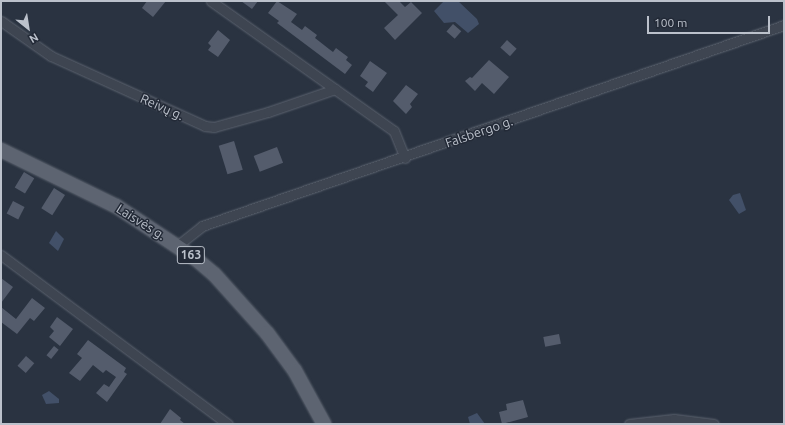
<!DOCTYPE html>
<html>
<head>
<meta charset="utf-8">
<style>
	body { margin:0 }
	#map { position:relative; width:785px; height:425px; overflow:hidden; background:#2a3341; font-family:Ubuntu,sans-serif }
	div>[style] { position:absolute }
	.water>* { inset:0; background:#425068 }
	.building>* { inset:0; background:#545c6c; transform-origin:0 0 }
	.roads { filter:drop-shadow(0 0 1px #5c636f) drop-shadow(0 0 1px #5c636f) }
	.street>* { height:9px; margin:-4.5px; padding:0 4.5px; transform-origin:4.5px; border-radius:4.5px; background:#3e4551 }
	.primary>* { height:14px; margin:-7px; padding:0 7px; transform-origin:7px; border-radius:7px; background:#5d6471 }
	span { translate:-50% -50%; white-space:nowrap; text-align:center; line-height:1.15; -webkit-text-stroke:3px #232a37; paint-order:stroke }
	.shield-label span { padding:1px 3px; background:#232a37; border:1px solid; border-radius:3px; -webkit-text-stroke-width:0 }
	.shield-label { font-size:12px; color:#bbc1cb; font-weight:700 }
	.street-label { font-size:13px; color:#bbc1cb }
	.frame { position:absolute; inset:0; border:2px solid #bbc1cb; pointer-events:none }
	.north { position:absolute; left:8px; top:8px; width:40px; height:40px; -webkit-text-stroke:3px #232a37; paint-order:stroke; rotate:150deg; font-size:11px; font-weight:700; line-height:16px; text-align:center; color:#bbc1cb }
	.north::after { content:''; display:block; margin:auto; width:14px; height:18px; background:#bbc1cb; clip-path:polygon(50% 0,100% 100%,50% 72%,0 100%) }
	.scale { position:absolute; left:647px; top:16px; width:123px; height:18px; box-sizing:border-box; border:2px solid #bbc1cb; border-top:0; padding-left:5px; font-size:12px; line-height:14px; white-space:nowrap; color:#bbc1cb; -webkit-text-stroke:3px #232a37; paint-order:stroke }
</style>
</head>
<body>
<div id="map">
	<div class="water">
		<i style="clip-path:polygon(444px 1px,458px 1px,477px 19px,479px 24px,468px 33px,455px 22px,444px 23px,434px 11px)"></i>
		<i style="clip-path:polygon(740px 193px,746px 210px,739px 214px,729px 200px,733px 195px)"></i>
		<i style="clip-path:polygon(56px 231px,64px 239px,58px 251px,49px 243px)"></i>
		<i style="clip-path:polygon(49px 391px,59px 399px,59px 403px,46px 404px,42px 395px)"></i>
		<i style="clip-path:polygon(477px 413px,485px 424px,470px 424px,468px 417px)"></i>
	</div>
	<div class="building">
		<i style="clip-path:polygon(147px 1px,166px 1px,153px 17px,142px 8px)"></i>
		<i style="clip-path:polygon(241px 1px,258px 1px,252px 9px)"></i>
		<i style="clip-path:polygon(277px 1px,297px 14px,291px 22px,302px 30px,305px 26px,317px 35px,315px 38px,329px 49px,333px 52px,336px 48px,348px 57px,346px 60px,352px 65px,345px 74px,277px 23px,279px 21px,268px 13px)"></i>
		<i style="clip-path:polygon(384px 1px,399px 1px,405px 7px,411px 2px,422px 13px,395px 40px,384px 28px,398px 15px)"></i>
		<i style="left:453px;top:24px;width:11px;height:10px;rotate:41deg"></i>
		<i style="clip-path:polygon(218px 30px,230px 40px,218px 57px,208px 50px,211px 46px,208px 43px)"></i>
		<i style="left:507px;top:40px;width:13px;height:10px;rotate:42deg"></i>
		<i style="clip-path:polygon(489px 60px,509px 77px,494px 94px,482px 83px,475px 91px,465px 81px,470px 77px,472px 78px)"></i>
		<i style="clip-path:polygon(370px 61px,387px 73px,373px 92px,365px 86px,368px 82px,360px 76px)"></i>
		<i style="clip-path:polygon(406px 85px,418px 94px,410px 104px,412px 107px,406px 114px,393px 101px)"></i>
		<i style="left:234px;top:141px;width:30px;height:16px;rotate:73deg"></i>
		<i style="left:277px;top:147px;width:17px;height:25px;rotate:69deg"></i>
		<i style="left:24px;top:172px;width:12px;height:18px;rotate:31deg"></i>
		<i style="left:54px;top:188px;width:13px;height:24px;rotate:32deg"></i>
		<i style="left:13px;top:201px;width:13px;height:14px;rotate:27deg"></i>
		<i style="clip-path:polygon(1px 278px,13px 287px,1px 303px)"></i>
		<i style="clip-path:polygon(32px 298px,45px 308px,34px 321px,30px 318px,17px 334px,1px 322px,1px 307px,16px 319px)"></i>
		<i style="clip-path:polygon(57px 317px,73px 329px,60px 346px,49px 337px,54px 331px,50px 327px)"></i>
		<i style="left:559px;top:334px;width:10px;height:16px;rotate:79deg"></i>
		<i style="clip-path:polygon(88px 340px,126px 368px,124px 372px,127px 374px,107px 402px,96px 393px,104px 384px,109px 387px,116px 377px,106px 370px,103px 373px,93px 365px,80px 381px,69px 373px,82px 358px,77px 354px)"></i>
		<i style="left:54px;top:346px;width:6px;height:12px;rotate:39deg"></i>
		<i style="left:26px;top:356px;width:11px;height:13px;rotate:41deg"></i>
		<i style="clip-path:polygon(523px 400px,528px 417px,502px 424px,499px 412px,507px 410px,506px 404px)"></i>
		<i style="clip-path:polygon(170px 409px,181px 418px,180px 420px,185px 424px,160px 424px)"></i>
	</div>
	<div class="roads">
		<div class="street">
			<i style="left:211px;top:1px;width:224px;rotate:35.4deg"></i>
			<i style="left:394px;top:131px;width:29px;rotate:68deg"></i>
			<i style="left:1px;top:21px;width:61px;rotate:35deg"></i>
			<i style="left:51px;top:56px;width:169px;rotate:24.4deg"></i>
			<i style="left:205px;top:126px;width:9px;rotate:6deg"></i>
			<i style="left:214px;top:127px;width:56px;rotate:-15.5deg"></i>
			<i style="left:268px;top:112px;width:71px;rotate:-18.9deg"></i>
			<i style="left:178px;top:245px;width:31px;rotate:-38deg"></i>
			<i style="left:202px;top:226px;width:616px;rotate:-19.05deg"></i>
			<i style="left:1px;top:255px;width:283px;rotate:36.7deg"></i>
			<i style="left:629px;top:424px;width:45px;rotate:-6.3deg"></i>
			<i style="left:674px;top:419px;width:40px;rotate:7.1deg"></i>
		</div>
		<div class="primary">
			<i style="left:1px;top:150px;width:128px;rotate:26deg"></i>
			<i style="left:116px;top:206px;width:96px;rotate:33.5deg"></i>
			<i style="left:196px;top:259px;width:23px;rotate:40deg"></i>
			<i style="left:214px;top:274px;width:79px;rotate:48.1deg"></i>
			<i style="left:267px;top:333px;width:47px;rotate:53.6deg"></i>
			<i style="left:295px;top:371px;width:60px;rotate:61.3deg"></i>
		</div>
	</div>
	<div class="shield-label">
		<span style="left:191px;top:255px">163</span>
	</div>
	<div class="street-label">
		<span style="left:162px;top:107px;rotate:24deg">Reivų g.</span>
		<span style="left:479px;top:132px;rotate:-19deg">Falsbergo g.</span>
		<span style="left:141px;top:222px;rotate:32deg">Laisvės g.</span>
	</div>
	<div class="frame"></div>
	<div class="north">N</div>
	<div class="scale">100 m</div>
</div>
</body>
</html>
